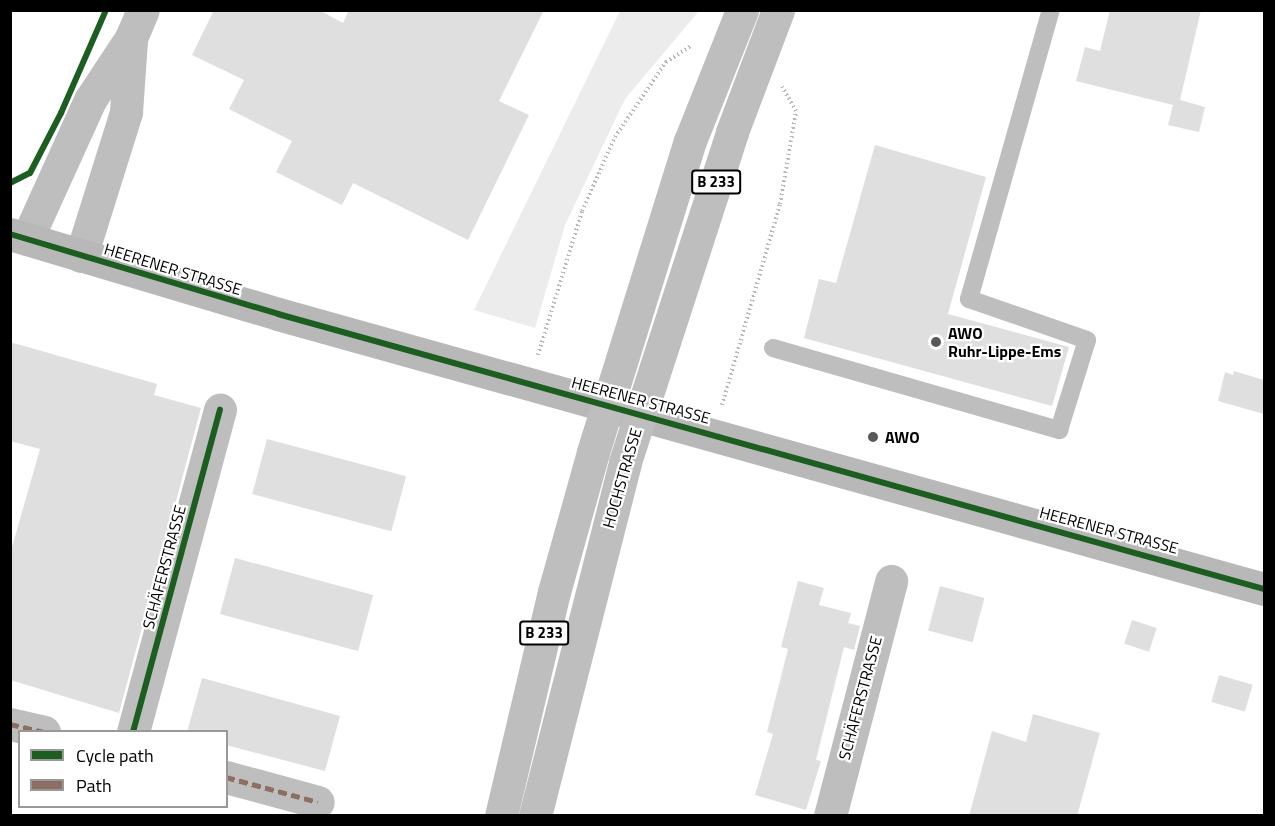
<!DOCTYPE html>
<html>
<head>
<meta charset="utf-8">
<style>
	body { margin:0 }
	#map { position:relative; width:1275px; height:826px; overflow:hidden; background:#fff; font-family:"Titillium Web",sans-serif }
	div>[style] { position:absolute }
	.green>* { inset:0; background:#ececec }
	.building>* { inset:0; background:#dfdfdf; transform-origin:0 0 }
	.path>* { height:4px; margin-top:-2px; transform-origin:0; background:repeating-linear-gradient(90deg,#b9b9b9 0 1.5px,transparent 0 4.5px) }
	.service>* { height:18px; margin:-9px; padding:0 9px; transform-origin:9px; border-radius:9px; background:#bebebe }
	.minor>* { height:33px; margin:-16.5px; padding:0 16.5px; transform-origin:16.5px; border-radius:16.5px; background:#bebebe }
	.tertiary>* { height:33px; margin:-16.5px; padding:0 16.5px; transform-origin:16.5px; border-radius:16.5px; background:#bebebe }
	.secondary>* { height:33px; margin:-16.5px; padding:0 16.5px; transform-origin:16.5px; border-radius:16.5px; background:#b8b8b8 }
	.primary>* { height:33px; margin:-16.5px; padding:0 16.5px; transform-origin:16.5px; border-radius:16.5px; background:#bebebe }
	.quiet>* { height:4.5px; margin-top:-2.25px; transform-origin:0; background:repeating-linear-gradient(90deg,#8d6e63 0 9px,transparent 0 13.5px) }
	.cycleway>* { height:6px; margin:-3px; padding:0 3px; transform-origin:3px; border-radius:3px; background:#1b5e20 }
	.dots>* { width:16px; height:16px; translate:-50% -50%; box-sizing:border-box; border:3px solid #fff; border-radius:50% }
	span { translate:-50% -50%; white-space:nowrap; text-align:center; line-height:1.15; -webkit-text-stroke:4.5px #fff; paint-order:stroke }
	.shield-label span { padding:2px 4px; background:#fff; border:2px solid; border-radius:4px; -webkit-text-stroke-width:0 }
	.shield-label { font-size:15px; color:#000; font-weight:700 }
	.street-label { font-size:16px; color:#000 }
	.poi-label { font-size:16px; color:#000; font-weight:700 }
	.left { translate:0 -50%; text-align:left }
	.frame { position:absolute; inset:0; border:12px solid #000; pointer-events:none }
	.legend { position:absolute; left:18px; top:730px; width:210px; height:78px; box-sizing:border-box; background:#fff; border:2px solid #999; margin:0; padding:8px 10px; list-style:none; font-size:18px; color:#000 }
	.legend li { display:flex; align-items:center; gap:12px; height:30px }
	.legend b { width:30px; border:2px solid #999 }
</style>
</head>
<body>
<div id="map">
	<div class="green">
		<i style="clip-path:polygon(620px 11px,699px 11px,625px 99px,565px 225px,535px 328px,474px 310px)"></i>
	</div>
	<div class="building">
		<i style="clip-path:polygon(214px 10px,319px 10px,343px 23px,349px 10px,544px 10px,499px 101px,529px 115px,468px 240px,353px 183px,342px 205px,276px 172px,292px 141px,229px 109px,244px 80px,192px 55px)"></i>
		<i style="clip-path:polygon(1110px 10px,1201px 10px,1180px 100px,1205px 107px,1199px 132px,1168px 125px,1173px 105px,1076px 81px,1085px 47px,1100px 51px)"></i>
		<i style="clip-path:polygon(875px 145px,986px 177px,948px 314px,1069px 347px,1052px 406px,804px 338px,819px 279px,836px 283px)"></i>
		<i style="clip-path:polygon(10px 342px,157px 384px,154px 395px,201px 408px,119px 713px,10px 680px,10px 554px,40px 449px,10px 441px)"></i>
		<i style="clip-path:polygon(1234px 371px,1264px 380px,1264px 414px,1218px 401px,1225px 372px,1233px 375px)"></i>
		<i style="left:267px;top:439px;width:144px;height:57px;rotate:15deg"></i>
		<i style="left:235px;top:558px;width:143px;height:58px;rotate:15deg"></i>
		<i style="clip-path:polygon(798px 581px,824px 588px,819px 605px,851px 613px,848px 623px,860px 626px,854px 650px,844px 647px,816px 760px,821px 761px,806px 810px,755px 795px,773px 734px,767px 732px,788px 649px,781px 647px)"></i>
		<i style="left:940px;top:586px;width:46px;height:46px;rotate:15deg"></i>
		<i style="left:1132px;top:620px;width:26px;height:25px;rotate:18deg"></i>
		<i style="left:1219px;top:675px;width:35px;height:28px;rotate:16deg"></i>
		<i style="clip-path:polygon(202px 678px,340px 716px,325px 771px,226px 745px,226px 732px,187px 732px)"></i>
		<i style="clip-path:polygon(1033px 714px,1100px 733px,1077px 816px,969px 816px,992px 731px,1026px 742px)"></i>
	</div>
	<div class="path">
		<i style="left:538px;top:355px;width:151px;rotate:-73deg"></i>
		<i style="left:582px;top:211px;width:81px;rotate:-66deg"></i>
		<i style="left:615px;top:137px;width:91px;rotate:-55.8deg"></i>
		<i style="left:666px;top:62px;width:30px;rotate:-33deg"></i>
		<i style="left:722px;top:405px;width:209px;rotate:-73.9deg"></i>
		<i style="left:780px;top:204px;width:94px;rotate:-80.2deg"></i>
		<i style="left:796px;top:111px;width:28px;rotate:-120deg"></i>
	</div>
	<div class="service">
		<i style="left:773px;top:348px;width:298px;rotate:16deg"></i>
		<i style="left:1059px;top:430px;width:94px;rotate:-72.7deg"></i>
		<i style="left:1087px;top:340px;width:125px;rotate:-160.8deg"></i>
		<i style="left:969px;top:299px;width:300px;rotate:-74.2deg"></i>
	</div>
	<div class="minor">
		<i style="left:10px;top:724px;width:35px;rotate:13deg"></i>
		<i style="left:133px;top:732px;width:334px;rotate:-74.9deg"></i>
		<i style="left:226px;top:777px;width:95px;rotate:15.2deg"></i>
		<i style="left:830px;top:816px;width:243px;rotate:-75.4deg"></i>
	</div>
	<div class="tertiary">
		<i style="left:27px;top:239px;width:153px;rotate:-65.6deg"></i>
		<i style="left:90px;top:100px;width:74px;rotate:-56.5deg"></i>
		<i style="left:131px;top:38px;width:30px;rotate:-67deg"></i>
		<i style="left:81px;top:256px;width:151px;rotate:-72.6deg"></i>
		<i style="left:126px;top:112px;width:72px;rotate:-86deg"></i>
	</div>
	<div class="secondary">
		<i style="left:10px;top:234px;width:280px;rotate:16.6deg"></i>
		<i style="left:278px;top:314px;width:1024px;rotate:15.58deg"></i>
	</div>
	<div class="primary">
		<i style="left:501px;top:816px;width:230px;rotate:-76.7deg"></i>
		<i style="left:554px;top:592px;width:145px;rotate:-74.4deg"></i>
		<i style="left:593px;top:452px;width:326px;rotate:-72.7deg"></i>
		<i style="left:690px;top:141px;width:141px;rotate:-68.3deg"></i>
		<i style="left:535px;top:816px;width:365px;rotate:-75.7deg"></i>
		<i style="left:625px;top:462px;width:347px;rotate:-72deg"></i>
		<i style="left:732px;top:132px;width:130px;rotate:-69.3deg"></i>
	</div>
	<div class="quiet">
		<i style="left:10px;top:724px;width:35px;rotate:13deg"></i>
		<i style="left:226px;top:777px;width:95px;rotate:15.2deg"></i>
	</div>
	<div class="cycleway">
		<i style="left:10px;top:183px;width:22px;rotate:-27deg"></i>
		<i style="left:30px;top:173px;width:68px;rotate:-62.7deg"></i>
		<i style="left:61px;top:113px;width:112px;rotate:-66.4deg"></i>
		<i style="left:10px;top:234px;width:280px;rotate:16.6deg"></i>
		<i style="left:278px;top:314px;width:1024px;rotate:15.58deg"></i>
		<i style="left:133px;top:732px;width:334px;rotate:-74.9deg"></i>
	</div>
	<div class="dots">
		<i style="left:936px;top:342px;background:#595959"></i>
		<i style="left:873px;top:437px;background:#595959"></i>
	</div>
	<div class="shield-label">
		<span style="left:716px;top:182px">B 233</span>
		<span style="left:544px;top:633px">B 233</span>
	</div>
	<div class="street-label">
		<span style="left:173px;top:269px;rotate:17deg">HEERENER STRASSE</span>
		<span style="left:641px;top:400px;rotate:15deg">HEERENER STRASSE</span>
		<span style="left:622px;top:478px;rotate:-74deg">HOCHSTRASSE</span>
		<span style="left:1109px;top:530px;rotate:15deg">HEERENER STRASSE</span>
		<span style="left:164px;top:567px;rotate:-75deg">SCHÄFERSTRASSE</span>
		<span style="left:860px;top:698px;rotate:-75deg">SCHÄFERSTRASSE</span>
	</div>
	<div class="poi-label">
		<span class="left" style="left:948px;top:342px">AWO<br>Ruhr-Lippe-Ems</span>
		<span class="left" style="left:885px;top:437px">AWO</span>
	</div>
	<div class="frame"></div>
	<ul class="legend">
	<li><b style="height:8px;background:#1b5e20"></b>Cycle path</li>
	<li><b style="height:8px;background:#8d6e63"></b>Path</li>
	</ul>
</div>
</body>
</html>
